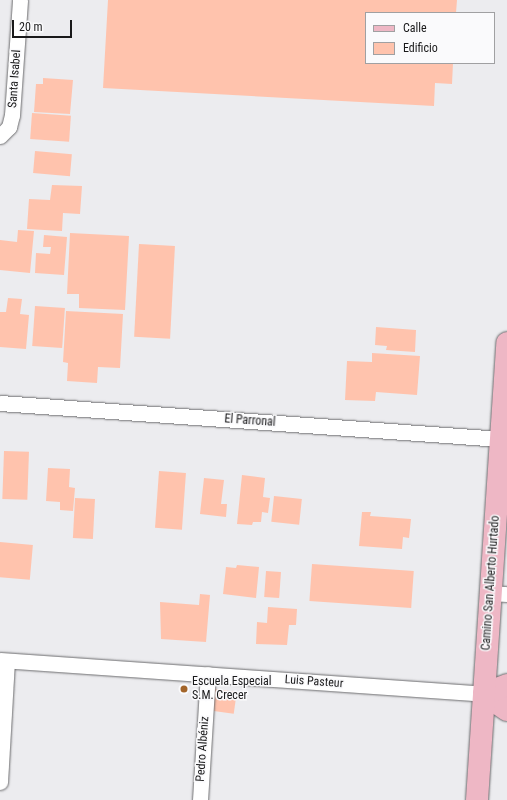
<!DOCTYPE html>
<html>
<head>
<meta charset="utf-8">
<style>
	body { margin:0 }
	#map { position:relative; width:507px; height:800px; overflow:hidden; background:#ececef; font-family:"Roboto Condensed",sans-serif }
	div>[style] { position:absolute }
	.building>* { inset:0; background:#ffc3ad; transform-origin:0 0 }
	.roads { filter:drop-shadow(0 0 1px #6c6c6e) drop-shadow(0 0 1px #6c6c6e) }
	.street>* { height:15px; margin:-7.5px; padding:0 7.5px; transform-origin:7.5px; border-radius:7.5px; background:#fff }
	.primary>* { height:22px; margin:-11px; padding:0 11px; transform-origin:11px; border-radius:11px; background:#eeb7c5 }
	.dots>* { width:11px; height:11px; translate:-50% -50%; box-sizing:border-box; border:2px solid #fafafc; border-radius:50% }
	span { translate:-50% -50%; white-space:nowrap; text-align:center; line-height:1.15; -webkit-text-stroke:3px #fafafc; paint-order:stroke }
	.street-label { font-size:12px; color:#19191a }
	.poi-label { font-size:12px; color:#19191a }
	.left { translate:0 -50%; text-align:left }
	.legend { position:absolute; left:365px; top:12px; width:130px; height:52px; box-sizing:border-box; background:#fafafc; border:1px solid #a0a0a2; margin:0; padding:5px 7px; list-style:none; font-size:12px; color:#19191a }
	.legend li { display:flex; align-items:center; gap:8px; height:20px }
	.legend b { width:20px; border:1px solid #a0a0a2 }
	.scale { position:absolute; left:12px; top:20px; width:60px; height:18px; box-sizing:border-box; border:2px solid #19191a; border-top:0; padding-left:5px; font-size:12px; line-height:14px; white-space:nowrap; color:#19191a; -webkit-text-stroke:3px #fafafc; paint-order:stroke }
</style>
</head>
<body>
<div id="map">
	<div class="building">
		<i style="clip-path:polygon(108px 0,457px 0,456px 13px,366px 13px,366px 63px,453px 63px,452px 84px,435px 83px,434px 106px,103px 88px)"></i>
		<i style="clip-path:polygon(43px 78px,73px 80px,70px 114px,34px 112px,36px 84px,43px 84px)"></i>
		<i style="left:32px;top:113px;width:39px;height:26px;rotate:4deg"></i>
		<i style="left:35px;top:151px;width:37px;height:22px;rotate:5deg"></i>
		<i style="clip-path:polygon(52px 185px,82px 186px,80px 214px,63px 213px,62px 231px,27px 229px,29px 199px,50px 200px)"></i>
		<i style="clip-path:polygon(18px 230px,34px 231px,30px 273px,0 270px,0 240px,17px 242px)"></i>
		<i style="clip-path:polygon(70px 233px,129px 236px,125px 310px,79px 308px,79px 294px,67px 294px)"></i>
		<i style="clip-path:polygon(44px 235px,67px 237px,64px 275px,35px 273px,36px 253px,50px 254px,51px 247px,43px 247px)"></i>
		<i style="left:139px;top:244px;width:36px;height:93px;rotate:3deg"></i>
		<i style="clip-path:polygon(8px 298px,22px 299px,20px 314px,29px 315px,26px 349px,0 347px,0 312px,6px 312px)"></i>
		<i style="left:35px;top:306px;width:30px;height:40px;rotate:4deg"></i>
		<i style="clip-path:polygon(66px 311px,123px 314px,120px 368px,98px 367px,97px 383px,67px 381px,68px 363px,63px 362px)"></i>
		<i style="clip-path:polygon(376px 327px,416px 330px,415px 352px,386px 350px,387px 346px,375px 345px)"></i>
		<i style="clip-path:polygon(372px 353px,420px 356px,417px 395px,376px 392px,375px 401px,345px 400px,347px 361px,372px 362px)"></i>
		<i style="left:4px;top:451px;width:25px;height:48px;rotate:2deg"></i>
		<i style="clip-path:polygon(48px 468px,70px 469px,69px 487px,75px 488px,73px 511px,60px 510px,60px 502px,46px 501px)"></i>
		<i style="left:159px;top:471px;width:27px;height:57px;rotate:4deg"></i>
		<i style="clip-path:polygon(242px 475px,265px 478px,263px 497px,270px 498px,268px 513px,262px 512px,261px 522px,253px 522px,252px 525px,237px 524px)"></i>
		<i style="clip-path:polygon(204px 478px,224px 480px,221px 504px,227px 504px,226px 517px,200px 514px)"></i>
		<i style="left:274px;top:496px;width:28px;height:26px;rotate:6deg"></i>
		<i style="left:75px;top:498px;width:20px;height:40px;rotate:3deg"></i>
		<i style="clip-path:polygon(362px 512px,371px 512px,370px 516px,411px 519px,409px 538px,403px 537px,402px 549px,359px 546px)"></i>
		<i style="left:0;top:542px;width:33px;height:35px;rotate:5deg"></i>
		<i style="left:312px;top:564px;width:102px;height:37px;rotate:4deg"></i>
		<i style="clip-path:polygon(237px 565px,259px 567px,256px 598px,223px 594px,226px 567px,236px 568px)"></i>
		<i style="left:266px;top:571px;width:15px;height:26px;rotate:4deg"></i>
		<i style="clip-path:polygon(200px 594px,210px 595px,206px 642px,161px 639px,160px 602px,199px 605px)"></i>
		<i style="clip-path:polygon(268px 607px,297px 609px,296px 625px,289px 625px,287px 645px,256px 644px,257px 622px,267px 623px)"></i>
		<i style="left:215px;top:689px;width:22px;height:22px;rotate:8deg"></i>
	</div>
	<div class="roads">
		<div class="street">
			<i style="left:0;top:136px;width:13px;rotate:-45deg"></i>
			<i style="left:9px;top:127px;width:12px;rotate:-76deg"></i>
			<i style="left:12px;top:115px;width:115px;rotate:-86deg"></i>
			<i style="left:0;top:403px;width:502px;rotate:4.11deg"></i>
			<i style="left:491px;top:593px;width:16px;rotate:4deg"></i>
			<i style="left:0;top:660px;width:485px;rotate:4deg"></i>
			<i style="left:0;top:782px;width:121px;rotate:-86.7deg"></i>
			<i style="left:200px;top:800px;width:126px;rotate:-86.4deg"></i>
		</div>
		<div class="primary">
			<i style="left:484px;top:694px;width:28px;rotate:35deg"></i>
			<i style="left:484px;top:694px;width:25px;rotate:-21deg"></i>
			<i style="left:477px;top:800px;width:458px;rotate:-86.2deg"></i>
		</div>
	</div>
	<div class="dots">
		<i style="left:184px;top:689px;background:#a3652a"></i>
	</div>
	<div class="street-label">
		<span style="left:15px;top:79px;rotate:-86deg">Santa Isabel</span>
		<span style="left:250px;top:421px;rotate:4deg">El Parronal</span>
		<span style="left:491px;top:583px;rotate:-86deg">Camino San Alberto Hurtado</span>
		<span style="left:314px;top:682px;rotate:4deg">Luis Pasteur</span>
		<span style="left:203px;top:749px;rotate:-86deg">Pedro Albéniz</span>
	</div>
	<div class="poi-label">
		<span class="left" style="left:192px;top:689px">Escuela Especial<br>S.M. Crecer</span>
	</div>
	<ul class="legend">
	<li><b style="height:5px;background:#eeb7c5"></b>Calle</li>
	<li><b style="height:11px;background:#ffc3ad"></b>Edificio</li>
	</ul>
	<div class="scale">20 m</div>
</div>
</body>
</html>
